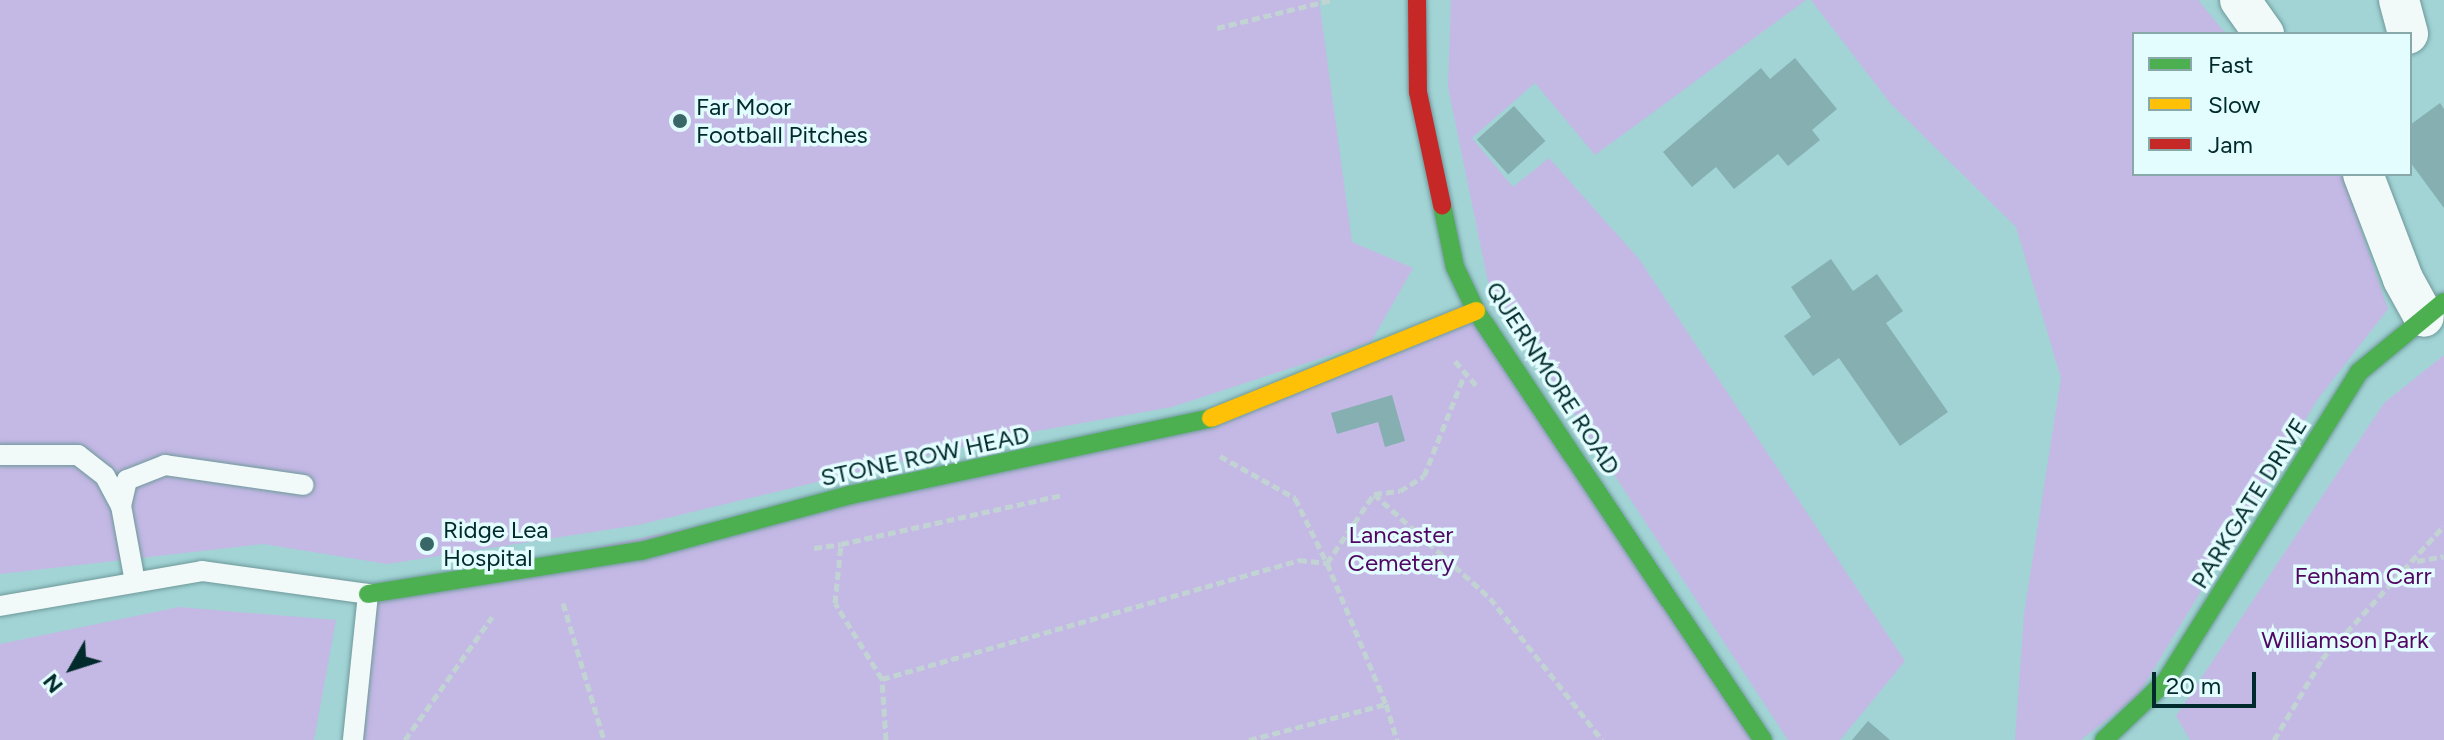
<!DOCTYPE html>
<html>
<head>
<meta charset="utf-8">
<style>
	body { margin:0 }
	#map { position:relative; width:2444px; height:740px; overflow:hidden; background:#a2d4d5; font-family:Figtree,sans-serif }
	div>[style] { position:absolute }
	.green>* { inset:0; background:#c4b8e5 }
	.building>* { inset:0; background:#85afb0; transform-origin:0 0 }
	.path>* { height:5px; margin-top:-2.5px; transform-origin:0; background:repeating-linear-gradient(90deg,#c2d3d3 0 8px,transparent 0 12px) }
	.roads { filter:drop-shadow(0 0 2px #6f999b) drop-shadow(0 0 2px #6f999b) }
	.lane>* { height:20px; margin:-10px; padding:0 10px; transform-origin:10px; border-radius:10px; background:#f1f9f9 }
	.street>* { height:40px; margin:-20px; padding:0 20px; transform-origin:20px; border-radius:20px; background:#f1f9f9 }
	.fast>* { height:18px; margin:-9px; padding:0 9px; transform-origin:9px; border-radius:9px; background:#4caf50 }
	.slow>* { height:18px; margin:-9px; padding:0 9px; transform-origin:9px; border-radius:9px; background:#ffc107 }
	.jam>* { height:18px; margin:-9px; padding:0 9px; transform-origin:9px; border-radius:9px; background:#c62828 }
	.dots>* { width:22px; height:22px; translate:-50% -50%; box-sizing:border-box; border:4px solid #e3fcfd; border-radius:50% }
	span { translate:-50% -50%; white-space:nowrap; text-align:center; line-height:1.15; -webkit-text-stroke:7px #e3fcfd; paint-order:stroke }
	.poi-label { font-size:24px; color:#002a2b }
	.left { translate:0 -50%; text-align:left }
	.street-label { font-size:24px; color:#002a2b }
	.park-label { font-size:24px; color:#510762 }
	.legend { position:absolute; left:2132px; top:32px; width:280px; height:144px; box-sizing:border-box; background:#e3fcfd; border:2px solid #88a8a9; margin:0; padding:10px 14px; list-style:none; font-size:24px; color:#002a2b }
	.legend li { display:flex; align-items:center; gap:16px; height:40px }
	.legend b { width:40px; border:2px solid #88a8a9 }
	.north { position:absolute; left:32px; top:628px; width:80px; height:80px; -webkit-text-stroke:6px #e3fcfd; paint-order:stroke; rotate:231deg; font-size:22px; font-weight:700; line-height:32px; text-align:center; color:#002a2b }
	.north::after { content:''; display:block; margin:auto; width:28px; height:36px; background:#002a2b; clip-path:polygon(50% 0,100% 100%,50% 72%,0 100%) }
	.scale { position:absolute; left:2152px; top:672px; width:104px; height:36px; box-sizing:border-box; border:4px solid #002a2b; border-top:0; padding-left:10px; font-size:24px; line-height:28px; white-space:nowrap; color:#002a2b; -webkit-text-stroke:6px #e3fcfd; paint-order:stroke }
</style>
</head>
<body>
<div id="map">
	<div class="green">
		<i style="clip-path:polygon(0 0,1319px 0,1352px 242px,1413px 268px,1371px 342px,1172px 407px,1004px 437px,638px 525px,387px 564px,263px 544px,0 574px)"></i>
		<i style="clip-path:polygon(1451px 0,1806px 0,1595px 155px,1535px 83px,1472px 138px,1513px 187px,1549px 158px,1639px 259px,1905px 661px,1840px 740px,1788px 740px,1488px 282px,1448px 87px)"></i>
		<i style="clip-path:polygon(1811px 0,2198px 0,2226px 34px,2134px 34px,2134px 174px,2342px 174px,2388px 309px,2318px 399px,2138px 695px,2081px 740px,2015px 740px,2024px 614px,2061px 378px,2016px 227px,1890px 103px)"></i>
		<i style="clip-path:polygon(1476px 311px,1763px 740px,353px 740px,368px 594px,1199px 423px)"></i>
		<i style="clip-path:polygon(2444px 355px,2444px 740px,2190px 740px,2176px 716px,2384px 403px)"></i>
		<i style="clip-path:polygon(179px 607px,336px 620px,314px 740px,0 740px,0 644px)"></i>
	</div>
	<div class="building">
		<i style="clip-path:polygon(1795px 58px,1837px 109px,1812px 130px,1820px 140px,1788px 166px,1778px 154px,1734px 189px,1716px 167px,1692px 187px,1663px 152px,1761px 68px,1770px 79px)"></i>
		<i style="clip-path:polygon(2440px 103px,2444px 109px,2444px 208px,2410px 162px,2410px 125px)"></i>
		<i style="left:1514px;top:106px;width:47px;height:50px;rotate:48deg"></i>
		<i style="clip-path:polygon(1831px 259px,1853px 291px,1877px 274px,1903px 311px,1886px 323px,1948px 412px,1900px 446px,1839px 358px,1813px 376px,1784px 336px,1811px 317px,1791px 287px)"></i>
		<i style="clip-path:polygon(1392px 395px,1405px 441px,1385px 447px,1378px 422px,1337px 434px,1331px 413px)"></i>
		<i style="clip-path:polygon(1868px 721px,1890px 740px,1852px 740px)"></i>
	</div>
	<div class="path">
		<i style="left:1217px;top:28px;width:117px;rotate:-13.8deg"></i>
		<i style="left:1455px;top:361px;width:33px;rotate:49deg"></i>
		<i style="left:1220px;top:456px;width:86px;rotate:29.2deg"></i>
		<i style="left:1295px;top:498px;width:72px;rotate:63.8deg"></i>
		<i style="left:1327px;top:563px;width:83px;rotate:-55.7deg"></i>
		<i style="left:1374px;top:494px;width:26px;rotate:-7deg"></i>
		<i style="left:1400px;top:491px;width:28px;rotate:-32deg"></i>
		<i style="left:1424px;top:476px;width:108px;rotate:-68.2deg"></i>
		<i style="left:1374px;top:494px;width:156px;rotate:41.9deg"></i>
		<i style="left:1490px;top:598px;width:181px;rotate:51.7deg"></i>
		<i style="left:814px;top:548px;width:27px;rotate:-8deg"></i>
		<i style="left:2417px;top:561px;width:27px;rotate:-10deg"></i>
		<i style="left:563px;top:603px;width:143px;rotate:73.3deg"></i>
		<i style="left:882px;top:679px;width:89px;rotate:-121.7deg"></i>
		<i style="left:835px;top:603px;width:59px;rotate:-84.2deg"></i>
		<i style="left:841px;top:544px;width:226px;rotate:-12.5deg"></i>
		<i style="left:405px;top:740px;width:151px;rotate:-54.7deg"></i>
		<i style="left:886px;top:740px;width:61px;rotate:-93.8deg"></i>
		<i style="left:882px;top:679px;width:434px;rotate:-15.9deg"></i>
		<i style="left:1299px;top:560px;width:28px;rotate:6deg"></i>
		<i style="left:1327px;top:563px;width:153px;rotate:67.3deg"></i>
		<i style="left:1249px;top:740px;width:142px;rotate:-14.7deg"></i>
		<i style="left:1386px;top:704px;width:38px;rotate:73deg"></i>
		<i style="left:2274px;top:740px;width:94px;rotate:-59.3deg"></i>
		<i style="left:2322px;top:659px;width:180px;rotate:-47.5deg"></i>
	</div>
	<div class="roads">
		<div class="lane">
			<i style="left:0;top:455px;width:78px"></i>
			<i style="left:78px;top:455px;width:34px;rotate:38deg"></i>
			<i style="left:105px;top:476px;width:34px;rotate:62deg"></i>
			<i style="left:135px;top:582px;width:77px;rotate:-100.4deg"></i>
			<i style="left:121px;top:506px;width:27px;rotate:-77deg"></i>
			<i style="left:127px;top:480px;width:41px;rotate:-21.5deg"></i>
			<i style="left:165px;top:465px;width:140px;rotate:8.2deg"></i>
			<i style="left:0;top:606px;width:205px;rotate:-9.8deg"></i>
			<i style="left:202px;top:571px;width:168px;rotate:7.9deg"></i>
			<i style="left:368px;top:594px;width:147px;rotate:95.9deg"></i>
		</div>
		<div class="street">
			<i style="left:2240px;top:0;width:42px;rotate:54.8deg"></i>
			<i style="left:2399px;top:0;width:35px;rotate:75deg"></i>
			<i style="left:2363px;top:174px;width:112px;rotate:69.1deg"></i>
			<i style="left:2403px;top:279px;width:43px;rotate:61.1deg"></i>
		</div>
		<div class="fast">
			<i style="left:1442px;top:205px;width:63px;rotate:78.2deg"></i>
			<i style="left:1455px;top:267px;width:49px;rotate:64.5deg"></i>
			<i style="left:1476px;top:311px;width:516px;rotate:56.22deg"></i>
			<i style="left:368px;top:594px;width:276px;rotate:-9deg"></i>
			<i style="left:641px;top:551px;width:216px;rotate:-15deg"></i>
			<i style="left:850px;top:495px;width:369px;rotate:-12deg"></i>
			<i style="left:2104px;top:740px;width:86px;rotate:-43.6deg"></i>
			<i style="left:2166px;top:681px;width:364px;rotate:-58deg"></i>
			<i style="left:2359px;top:372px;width:110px;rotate:-39.5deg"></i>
		</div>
		<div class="slow">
			<i style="left:1211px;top:418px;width:286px;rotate:-22deg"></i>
		</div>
		<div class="jam">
			<i style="left:1417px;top:0;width:92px;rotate:89.4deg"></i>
			<i style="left:1418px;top:92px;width:116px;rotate:78deg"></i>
		</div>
	</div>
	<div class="dots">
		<i style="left:680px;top:121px;background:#396666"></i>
		<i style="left:427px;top:544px;background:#396666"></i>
	</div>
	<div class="poi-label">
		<span class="left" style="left:696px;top:121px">Far Moor<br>Football Pitches</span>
		<span class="left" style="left:443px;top:544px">Ridge Lea<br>Hospital</span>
	</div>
	<div class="street-label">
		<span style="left:1553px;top:378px;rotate:57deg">QUERNMORE ROAD</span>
		<span style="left:925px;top:456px;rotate:-12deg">STONE ROW HEAD</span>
		<span style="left:2249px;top:503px;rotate:-58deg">PARKGATE DRIVE</span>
	</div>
	<div class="park-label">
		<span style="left:1401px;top:549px">Lancaster<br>Cemetery</span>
		<span style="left:2363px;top:576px">Fenham Carr</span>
		<span style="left:2345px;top:640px">Williamson Park</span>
	</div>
	<ul class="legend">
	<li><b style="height:10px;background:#4caf50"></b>Fast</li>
	<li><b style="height:10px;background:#ffc107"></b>Slow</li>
	<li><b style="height:10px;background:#c62828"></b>Jam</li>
	</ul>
	<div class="north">N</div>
	<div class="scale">20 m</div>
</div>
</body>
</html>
